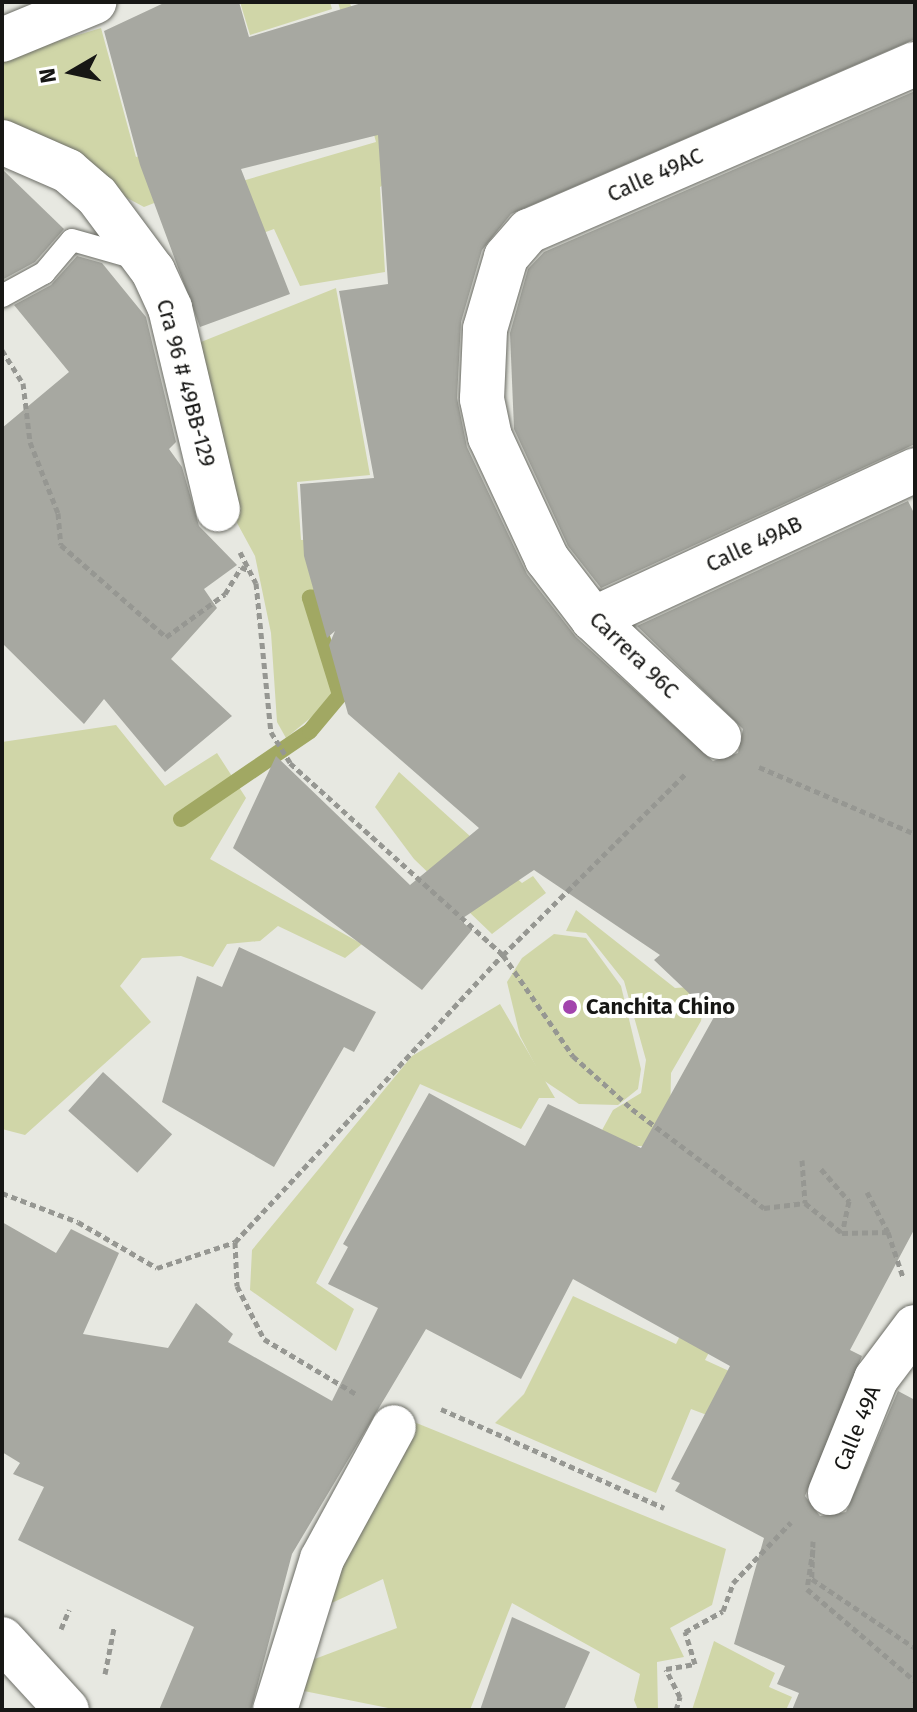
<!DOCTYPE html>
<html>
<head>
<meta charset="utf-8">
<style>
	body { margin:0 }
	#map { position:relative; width:917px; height:1712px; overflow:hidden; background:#e7e8e1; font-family:"Fira Sans",sans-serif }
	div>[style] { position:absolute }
	.green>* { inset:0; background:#d0d6a8 }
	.stream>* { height:16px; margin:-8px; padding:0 8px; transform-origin:8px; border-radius:8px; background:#a1a863 }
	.building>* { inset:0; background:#a7a8a1; transform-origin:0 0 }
	.path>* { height:5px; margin-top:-2.5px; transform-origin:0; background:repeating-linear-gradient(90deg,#969792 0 6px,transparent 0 10px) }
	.roads { filter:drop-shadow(0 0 2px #6c6d66) drop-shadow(0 0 2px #6c6d66) }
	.service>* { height:22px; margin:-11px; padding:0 11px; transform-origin:11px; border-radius:11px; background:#fff }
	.minor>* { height:44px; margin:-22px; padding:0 22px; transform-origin:22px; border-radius:22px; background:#fff }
	.dots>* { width:22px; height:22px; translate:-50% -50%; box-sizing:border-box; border:4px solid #fffffe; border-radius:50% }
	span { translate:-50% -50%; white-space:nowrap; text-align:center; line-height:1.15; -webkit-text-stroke:8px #fffffe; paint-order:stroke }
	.street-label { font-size:22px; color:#171715 }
	.poi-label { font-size:22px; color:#171715; font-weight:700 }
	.left { translate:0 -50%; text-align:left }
	.frame { position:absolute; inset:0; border:4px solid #171715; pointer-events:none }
	.north { position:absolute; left:32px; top:32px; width:80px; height:80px; -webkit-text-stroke:6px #fffffe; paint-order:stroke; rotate:261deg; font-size:22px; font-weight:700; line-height:32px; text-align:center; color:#171715 }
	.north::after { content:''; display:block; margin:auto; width:28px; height:36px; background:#171715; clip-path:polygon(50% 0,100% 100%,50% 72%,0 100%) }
</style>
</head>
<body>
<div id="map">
	<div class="green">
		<i style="clip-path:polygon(240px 2px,330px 2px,332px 9px,250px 35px)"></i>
		<i style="clip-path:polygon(338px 2px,349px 2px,427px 156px,380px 187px,385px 272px,300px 286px,274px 229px,230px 245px,211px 190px,376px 142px)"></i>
		<i style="clip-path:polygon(101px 28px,136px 157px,184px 143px,195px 187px,144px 207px,2px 131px,2px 58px)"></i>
		<i style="clip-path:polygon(336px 288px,370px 475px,297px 482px,301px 540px,316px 539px,321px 593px,308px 610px,322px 656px,357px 662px,325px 706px,286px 738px,277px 722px,271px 633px,255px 556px,236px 521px,191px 346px)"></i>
		<i style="clip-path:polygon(116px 725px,165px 786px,217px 753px,246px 798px,210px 859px,362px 944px,345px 958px,278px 926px,260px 941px,227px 944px,213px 967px,181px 956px,142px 958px,120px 986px,151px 1022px,25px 1135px,2px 1129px,2px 742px)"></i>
		<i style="clip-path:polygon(399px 772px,522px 883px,533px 876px,546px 893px,492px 934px,414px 859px,375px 807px)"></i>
		<i style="clip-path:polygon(576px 910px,675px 988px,707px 986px,701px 1021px,671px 1073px,670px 1121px,649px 1146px,617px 1146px,601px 1132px,613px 1110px,641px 1093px,646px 1060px,624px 981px,586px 933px,566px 931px)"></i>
		<i style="clip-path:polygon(554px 934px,586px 938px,621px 986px,641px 1069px,638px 1089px,618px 1105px,579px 1104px,543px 1080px,520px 1036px,507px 982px,522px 958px)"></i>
		<i style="clip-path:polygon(500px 1004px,555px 1098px,539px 1098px,521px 1129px,420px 1084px,316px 1283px,354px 1309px,336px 1351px,250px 1290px,252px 1250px,412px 1056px)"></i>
		<i style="clip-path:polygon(573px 1296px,676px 1344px,695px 1306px,726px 1320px,705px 1360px,751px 1381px,728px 1423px,691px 1409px,656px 1493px,495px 1423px,524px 1394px)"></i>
		<i style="clip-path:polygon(414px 1422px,726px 1549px,712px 1605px,670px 1628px,684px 1657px,657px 1662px,658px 1710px,638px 1710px,634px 1700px,640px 1674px,512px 1603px,470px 1710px,398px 1710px,294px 1689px,312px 1660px,397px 1628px,383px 1579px,321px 1608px)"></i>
		<i style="clip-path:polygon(714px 1641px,775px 1673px,769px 1687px,792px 1697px,786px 1710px,692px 1710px)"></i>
	</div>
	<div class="stream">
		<i style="left:181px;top:819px;width:156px;rotate:-34.3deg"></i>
		<i style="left:310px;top:731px;width:47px;rotate:-50.2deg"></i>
		<i style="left:340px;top:695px;width:102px;rotate:-107.2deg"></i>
		<i style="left:310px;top:598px;width:25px;rotate:-7deg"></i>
	</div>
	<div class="building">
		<i style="clip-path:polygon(166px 2px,239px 2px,249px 37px,365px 2px,915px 2px,915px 39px,511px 214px,482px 250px,461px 322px,457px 398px,467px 447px,527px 574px,576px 637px,713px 761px,738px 753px,743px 729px,637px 626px,908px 501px,915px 515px,915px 1228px,850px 1350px,862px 1356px,805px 1496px,820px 1516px,846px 1512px,898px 1391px,915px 1400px,915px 1710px,792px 1710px,799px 1693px,777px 1684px,785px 1666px,734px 1644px,764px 1538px,675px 1491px,680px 1483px,671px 1479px,730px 1366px,573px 1279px,521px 1379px,426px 1329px,292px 1554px,251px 1710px,159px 1710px,194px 1627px,18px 1540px,44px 1487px,13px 1474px,20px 1463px,2px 1452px,2px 1222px,56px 1253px,71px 1229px,119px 1253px,83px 1334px,168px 1348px,196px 1303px,233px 1334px,228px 1342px,332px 1401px,378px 1308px,328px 1284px,348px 1247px,343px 1244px,429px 1093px,525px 1146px,548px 1104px,641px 1148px,714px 1017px,654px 960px,660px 955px,534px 870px,460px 920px,472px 930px,422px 990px,233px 848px,276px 756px,410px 885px,479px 828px,348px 714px,329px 645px,335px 631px,327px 638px,304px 556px,300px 484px,374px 478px,339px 291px,388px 284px,378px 135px,241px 169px,290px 294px,200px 327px,140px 165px,104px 31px)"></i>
		<i style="clip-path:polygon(915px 91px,915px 444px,601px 588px,568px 546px,514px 429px,510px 333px,528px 269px,544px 252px)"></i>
		<i style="clip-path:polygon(2px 169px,64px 229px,35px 262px,2px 280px)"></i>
		<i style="clip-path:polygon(77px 256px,102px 263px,146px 317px,176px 442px,169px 449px,182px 467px,199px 526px,237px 565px,204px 589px,217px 608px,171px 659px,232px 716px,165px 772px,104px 699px,84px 724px,2px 643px,2px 428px,69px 372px,14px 305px,51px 285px)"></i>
		<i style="clip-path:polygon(239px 947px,376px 1012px,354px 1052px,344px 1047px,274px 1167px,162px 1102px,197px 976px,222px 987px)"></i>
		<i style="left:103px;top:1072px;width:93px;height:52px;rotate:42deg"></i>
		<i style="clip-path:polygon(512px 1617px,590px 1652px,564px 1710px,480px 1710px)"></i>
	</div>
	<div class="path">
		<i style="left:2px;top:350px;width:39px;rotate:58deg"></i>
		<i style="left:23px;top:383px;width:59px;rotate:83.2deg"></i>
		<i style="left:30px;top:442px;width:76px;rotate:68.5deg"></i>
		<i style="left:58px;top:513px;width:32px;rotate:85deg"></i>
		<i style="left:61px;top:545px;width:140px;rotate:41.2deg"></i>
		<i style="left:166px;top:637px;width:73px;rotate:-36.1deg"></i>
		<i style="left:225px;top:594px;width:31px;rotate:-59deg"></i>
		<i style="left:241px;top:567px;width:10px;rotate:24deg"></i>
		<i style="left:240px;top:552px;width:35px;rotate:63deg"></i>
		<i style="left:256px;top:583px;width:150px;rotate:84.3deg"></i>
		<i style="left:271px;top:732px;width:36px;rotate:58deg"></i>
		<i style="left:290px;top:763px;width:287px;rotate:42deg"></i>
		<i style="left:503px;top:955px;width:123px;rotate:55.3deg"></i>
		<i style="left:573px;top:1056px;width:79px;rotate:41.9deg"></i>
		<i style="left:632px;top:1109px;width:165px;rotate:36.9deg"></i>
		<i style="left:764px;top:1208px;width:41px;rotate:-7deg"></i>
		<i style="left:805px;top:1203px;width:48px;rotate:39deg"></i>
		<i style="left:842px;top:1233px;width:46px;rotate:-1.2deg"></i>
		<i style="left:888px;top:1232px;width:47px;rotate:71.6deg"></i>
		<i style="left:759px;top:767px;width:170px;rotate:23.2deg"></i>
		<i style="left:802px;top:1160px;width:43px;rotate:86deg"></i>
		<i style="left:821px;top:1169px;width:43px;rotate:48.8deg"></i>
		<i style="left:849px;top:1201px;width:33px;rotate:102deg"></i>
		<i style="left:867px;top:1192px;width:45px;rotate:62.3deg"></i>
		<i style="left:2px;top:1193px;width:81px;rotate:20.9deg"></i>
		<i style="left:78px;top:1222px;width:91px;rotate:30.2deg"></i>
		<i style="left:157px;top:1268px;width:82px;rotate:-18.4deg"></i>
		<i style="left:235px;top:1242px;width:393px;rotate:-47deg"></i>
		<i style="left:503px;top:955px;width:260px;rotate:-44.8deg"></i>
		<i style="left:235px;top:1242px;width:44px;rotate:87.4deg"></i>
		<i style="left:237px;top:1286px;width:59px;rotate:63deg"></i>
		<i style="left:264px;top:1339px;width:107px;rotate:30.9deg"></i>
		<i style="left:441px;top:1409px;width:244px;rotate:23.9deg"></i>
		<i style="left:813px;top:1541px;width:38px;rotate:92deg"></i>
		<i style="left:812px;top:1579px;width:124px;rotate:33.8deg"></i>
		<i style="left:813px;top:1549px;width:40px;rotate:98.5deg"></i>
		<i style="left:807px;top:1589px;width:142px;rotate:40.4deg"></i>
		<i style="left:61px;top:1629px;width:21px;rotate:-67deg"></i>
		<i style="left:105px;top:1674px;width:47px;rotate:-78.9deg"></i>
		<i style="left:676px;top:1710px;width:14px;rotate:-73deg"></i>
		<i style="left:680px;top:1697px;width:31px;rotate:-117deg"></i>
		<i style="left:666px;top:1669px;width:29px;rotate:-10deg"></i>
		<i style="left:695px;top:1664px;width:34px;rotate:-107deg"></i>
		<i style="left:685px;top:1632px;width:43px;rotate:-28.9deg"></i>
		<i style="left:723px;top:1611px;width:30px;rotate:-70deg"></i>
		<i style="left:733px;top:1583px;width:84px;rotate:-46.4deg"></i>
	</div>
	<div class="roads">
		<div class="service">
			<i style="left:2px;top:296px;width:48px;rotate:-28.7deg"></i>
			<i style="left:44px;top:273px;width:43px;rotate:-49.7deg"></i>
			<i style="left:72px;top:240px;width:62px;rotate:15.8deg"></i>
		</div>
		<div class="minor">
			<i style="left:2px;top:40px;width:100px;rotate:-22.4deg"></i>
			<i style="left:2px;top:142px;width:72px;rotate:23.7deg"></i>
			<i style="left:68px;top:171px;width:38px;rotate:41deg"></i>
			<i style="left:97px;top:196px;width:94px;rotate:53.3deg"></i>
			<i style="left:153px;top:271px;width:41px;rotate:65.3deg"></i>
			<i style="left:170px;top:308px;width:207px;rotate:76.6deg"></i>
			<i style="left:593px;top:619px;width:355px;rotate:-24.8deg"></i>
			<i style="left:719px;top:737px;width:173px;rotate:-136.9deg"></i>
			<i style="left:593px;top:619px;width:76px;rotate:-127.5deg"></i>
			<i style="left:547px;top:559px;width:135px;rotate:-115deg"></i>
			<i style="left:490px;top:437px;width:39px;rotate:-102deg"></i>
			<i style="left:482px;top:399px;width:70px;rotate:-87.5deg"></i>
			<i style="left:485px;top:329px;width:75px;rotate:-73.7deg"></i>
			<i style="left:506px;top:257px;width:35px;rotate:-49deg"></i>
			<i style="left:529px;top:231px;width:421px;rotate:-23.4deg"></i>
			<i style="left:830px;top:1493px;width:123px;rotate:-68deg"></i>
			<i style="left:876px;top:1379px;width:65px;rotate:-53.1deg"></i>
			<i style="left:2px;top:1639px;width:96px;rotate:47.5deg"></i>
			<i style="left:275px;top:1710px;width:158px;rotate:-72.7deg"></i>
			<i style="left:322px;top:1559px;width:150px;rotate:-61.4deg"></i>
		</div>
	</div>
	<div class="dots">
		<i style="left:570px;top:1007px;background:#a244ad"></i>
	</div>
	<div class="street-label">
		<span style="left:655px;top:175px;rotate:-24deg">Calle 49AC</span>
		<span style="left:186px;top:383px;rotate:75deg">Cra 96 # 49BB-129</span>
		<span style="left:754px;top:544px;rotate:-25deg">Calle 49AB</span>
		<span style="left:634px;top:655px;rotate:44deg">Carrera 96C</span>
		<span style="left:857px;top:1428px;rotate:-68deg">Calle 49A</span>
	</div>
	<div class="poi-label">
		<span class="left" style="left:586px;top:1007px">Canchita Chino</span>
	</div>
	<div class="frame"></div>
	<div class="north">N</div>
</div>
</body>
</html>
